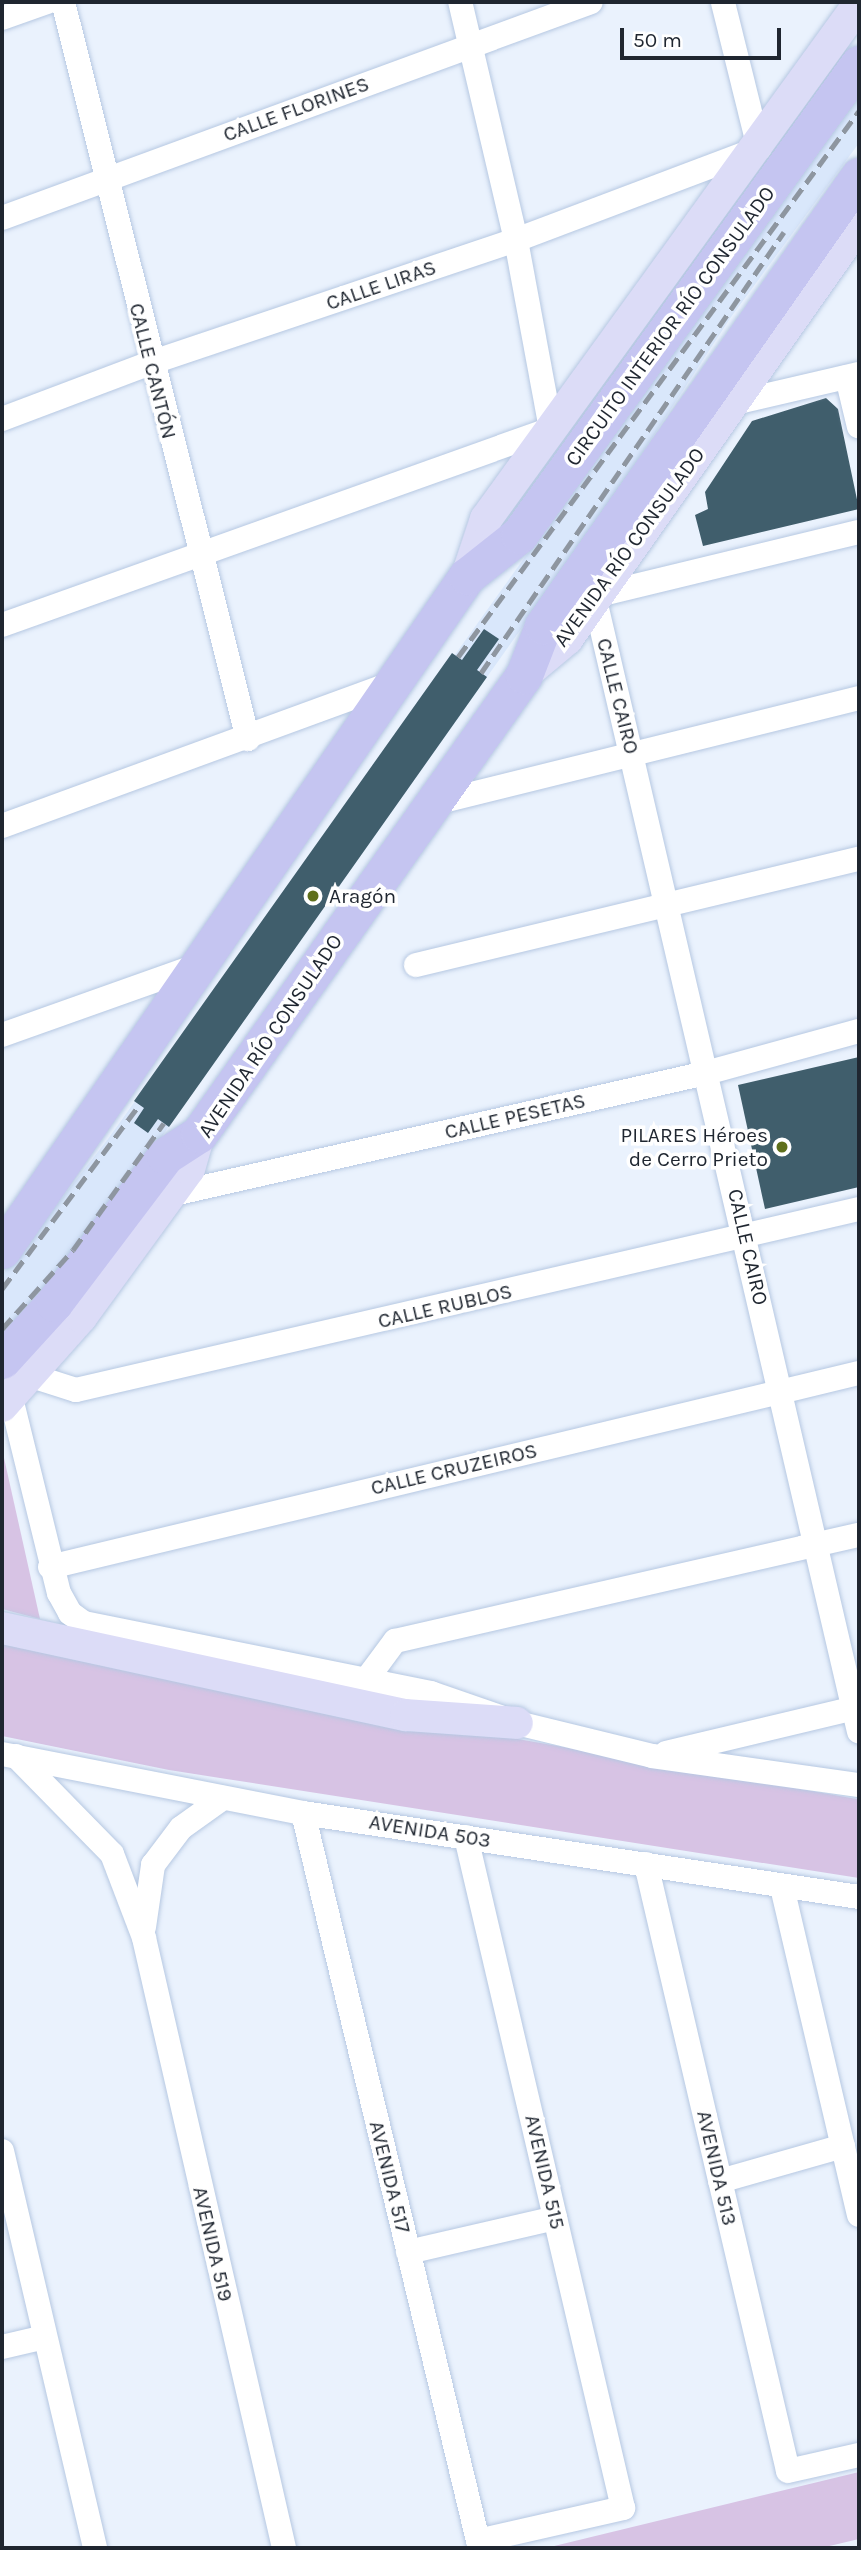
<!DOCTYPE html>
<html>
<head>
<meta charset="utf-8">
<style>
	body { margin:0 }
	#map { position:relative; width:861px; height:2550px; overflow:hidden; background:#eaf2fd; font-family:Karla,sans-serif }
	div>[style] { position:absolute }
	.built>* { inset:0; background:#d9e7fb }
	.green>* { inset:0; background:#d7c3e4 }
	.building>* { inset:0; background:#405e6c }
	.roads { filter:drop-shadow(0 0 2px #b6c8e2) drop-shadow(0 0 2px #b6c8e2) }
	.minor>* { height:24px; margin:-12px; padding:0 12px; transform-origin:12px; border-radius:12px; background:#fff }
	.major>* { height:32px; margin:-16px; padding:0 16px; transform-origin:16px; border-radius:16px; background:#dcdcf7 }
	.highway>* { height:37px; margin:-18.5px; padding:0 18.5px; transform-origin:18.5px; border-radius:18.5px; background:#c5c5f1 }
	.rail>* { height:5px; margin-top:-2.5px; transform-origin:0; background:repeating-linear-gradient(90deg,#8e96a0 0 14px,transparent 0 21px) }
	.dots>* { width:19px; height:19px; translate:-50% -50%; box-sizing:border-box; border:4px solid #fff; border-radius:50% }
	span { translate:-50% -50%; white-space:nowrap; text-align:center; line-height:1.15; -webkit-text-stroke:7px #fff; paint-order:stroke }
	.street-label { font-size:21px; color:#1f2630 }
	.poi-label { font-size:21px; color:#1f2630 }
	.left { translate:0 -50%; text-align:left }
	.right { translate:-100% -50%; text-align:right }
	.frame { position:absolute; inset:0; border:4px solid #1f2630; pointer-events:none }
	.scale { position:absolute; left:620px; top:28px; width:161px; height:32px; box-sizing:border-box; border:4px solid #1f2630; border-top:0; padding-left:9px; font-size:21px; line-height:24px; white-space:nowrap; color:#1f2630; -webkit-text-stroke:5px #fff; paint-order:stroke }
</style>
</head>
<body>
<div id="map">
	<div class="built">
		<i style="clip-path:polygon(859px 91px,859px 143px,731px 317px,601px 516px,75px 1259px,2px 1340px,2px 1275px,108px 1139px)"></i>
	</div>
	<div class="green">
		<i style="clip-path:polygon(2px 1449px,40px 1619px,2px 1609px)"></i>
		<i style="clip-path:polygon(2px 1640px,229px 1688px,857px 1799px,859px 1878px,169px 1770px,2px 1736px)"></i>
		<i style="clip-path:polygon(859px 2472px,859px 2539px,821px 2548px,546px 2548px)"></i>
	</div>
	<div class="building">
		<i style="clip-path:polygon(826px 398px,838px 409px,859px 509px,703px 546px,695px 515px,708px 509px,705px 492px,752px 421px)"></i>
		<i style="clip-path:polygon(484px 629px,499px 639px,477px 670px,487px 677px,169px 1127px,158px 1119px,148px 1133px,134px 1123px,144px 1108px,134px 1101px,452px 653px,462px 660px)"></i>
		<i style="clip-path:polygon(859px 1057px,859px 1187px,765px 1209px,738px 1085px)"></i>
	</div>
	<div class="roads">
		<div class="minor">
			<i style="left:63px;top:2px;width:760px;rotate:75.91deg"></i>
			<i style="left:2px;top:18px;width:48px;rotate:-19.6deg"></i>
			<i style="left:2px;top:218px;width:627px;rotate:-20.14deg"></i>
			<i style="left:847px;top:377px;width:51px;rotate:76.5deg"></i>
			<i style="left:734px;top:403px;width:128px;rotate:-13.1deg"></i>
			<i style="left:2px;top:419px;width:158px;rotate:-20.7deg"></i>
			<i style="left:150px;top:363px;width:386px;rotate:-18.6deg"></i>
			<i style="left:516px;top:240px;width:260px;rotate:-20.7deg"></i>
			<i style="left:759px;top:148px;width:150px;rotate:-103.9deg"></i>
			<i style="left:598px;top:595px;width:268px;rotate:-13.6deg"></i>
			<i style="left:595px;top:600px;width:1162px;rotate:76.87deg"></i>
			<i style="left:2px;top:625px;width:583px;rotate:-19.65deg"></i>
			<i style="left:551px;top:429px;width:192px;rotate:-100.5deg"></i>
			<i style="left:516px;top:240px;width:244px;rotate:-103.2deg"></i>
			<i style="left:431px;top:804px;width:441px;rotate:-13.9deg"></i>
			<i style="left:2px;top:826px;width:415px;rotate:-20.1deg"></i>
			<i style="left:416px;top:965px;width:456px;rotate:-13.5deg"></i>
			<i style="left:2px;top:1035px;width:211px;rotate:-19.6deg"></i>
			<i style="left:169px;top:1195px;width:551px;rotate:-12.8deg"></i>
			<i style="left:706px;top:1073px;width:159px;rotate:-15.4deg"></i>
			<i style="left:32px;top:1376px;width:46px;rotate:17.7deg"></i>
			<i style="left:76px;top:1390px;width:804px;rotate:-13.02deg"></i>
			<i style="left:11px;top:1398px;width:201px;rotate:76.2deg"></i>
			<i style="left:59px;top:1593px;width:23px;rotate:61deg"></i>
			<i style="left:70px;top:1613px;width:17px;rotate:36deg"></i>
			<i style="left:84px;top:1623px;width:354px;rotate:11.4deg"></i>
			<i style="left:431px;top:1693px;width:91px;rotate:19.2deg"></i>
			<i style="left:517px;top:1723px;width:139px;rotate:13.7deg"></i>
			<i style="left:652px;top:1756px;width:209px;rotate:8deg"></i>
			<i style="left:50px;top:1567px;width:832px;rotate:-13.49deg"></i>
			<i style="left:366px;top:1680px;width:49px;rotate:-53.4deg"></i>
			<i style="left:395px;top:1641px;width:476px;rotate:-12.9deg"></i>
			<i style="left:666px;top:1753px;width:198px;rotate:-13.4deg"></i>
			<i style="left:2px;top:1754px;width:307px;rotate:11.1deg"></i>
			<i style="left:303px;top:1813px;width:562px;rotate:8.59deg"></i>
			<i style="left:16px;top:1756px;width:137px;rotate:45.6deg"></i>
			<i style="left:112px;top:1854px;width:90px;rotate:69.1deg"></i>
			<i style="left:144px;top:1938px;width:626px;rotate:77.07deg"></i>
			<i style="left:303px;top:1813px;width:749px;rotate:76.48deg"></i>
			<i style="left:478px;top:2541px;width:149px;rotate:-12.8deg"></i>
			<i style="left:623px;top:2508px;width:689px;rotate:-103.17deg"></i>
			<i style="left:646px;top:1864px;width:623px;rotate:76.83deg"></i>
			<i style="left:788px;top:2471px;width:73px;rotate:-12.7deg"></i>
			<i style="left:782px;top:1887px;width:337px;rotate:76.8deg"></i>
			<i style="left:144px;top:1927px;width:63px;rotate:-81.7deg"></i>
			<i style="left:153px;top:1865px;width:46px;rotate:-52.9deg"></i>
			<i style="left:181px;top:1828px;width:52px;rotate:-35.5deg"></i>
			<i style="left:2px;top:2151px;width:408px;rotate:76.8deg"></i>
			<i style="left:720px;top:2181px;width:128px;rotate:-15.9deg"></i>
			<i style="left:408px;top:2252px;width:151px;rotate:-13deg"></i>
			<i style="left:2px;top:2347px;width:44px;rotate:-13.1deg"></i>
		</div>
		<div class="major">
			<i style="left:467px;top:576px;width:60px;rotate:-71.6deg"></i>
			<i style="left:486px;top:519px;width:636px;rotate:-54.09deg"></i>
			<i style="left:524px;top:675px;width:56px;rotate:-39.9deg"></i>
			<i style="left:567px;top:639px;width:507px;rotate:-54.87deg"></i>
			<i style="left:2px;top:1406px;width:119px;rotate:-48.4deg"></i>
			<i style="left:81px;top:1317px;width:183px;rotate:-53.9deg"></i>
			<i style="left:189px;top:1169px;width:36px;rotate:-74deg"></i>
			<i style="left:2px;top:1628px;width:413px;rotate:12.2deg"></i>
			<i style="left:406px;top:1715px;width:111px;rotate:4.1deg"></i>
		</div>
		<div class="highway">
			<i style="left:2px;top:1250px;width:819px;rotate:-55.4deg"></i>
			<i style="left:467px;top:576px;width:66px;rotate:-38.3deg"></i>
			<i style="left:519px;top:535px;width:581px;rotate:-54.18deg"></i>
			<i style="left:2px;top:1360px;width:77px;rotate:-47.6deg"></i>
			<i style="left:54px;top:1303px;width:184px;rotate:-52.9deg"></i>
			<i style="left:165px;top:1156px;width:40px;rotate:-32.9deg"></i>
			<i style="left:199px;top:1134px;width:562px;rotate:-54.7deg"></i>
			<i style="left:524px;top:675px;width:53px;rotate:-68.8deg"></i>
			<i style="left:543px;top:626px;width:550px;rotate:-54.92deg"></i>
		</div>
	</div>
	<div class="rail">
		<i style="left:458px;top:657px;width:677px;rotate:-53.71deg"></i>
		<i style="left:481px;top:673px;width:535px;rotate:-55.51deg"></i>
		<i style="left:2px;top:1289px;width:229px;rotate:-53.3deg"></i>
		<i style="left:2px;top:1329px;width:106px;rotate:-48.1deg"></i>
		<i style="left:73px;top:1250px;width:156px;rotate:-54.4deg"></i>
	</div>
	<div class="dots">
		<i style="left:313px;top:896px;background:#5e6f1b"></i>
		<i style="left:782px;top:1147px;background:#5e6f1b"></i>
	</div>
	<div class="street-label">
		<span style="left:296px;top:109px;rotate:-20deg">CALLE FLORINES</span>
		<span style="left:381px;top:285px;rotate:-19deg">CALLE LIRAS</span>
		<span style="left:670px;top:326px;rotate:-54deg">CIRCUITO INTERIOR RÍO CONSULADO</span>
		<span style="left:153px;top:371px;rotate:76deg">CALLE CANTÓN</span>
		<span style="left:629px;top:547px;rotate:-54deg">AVENIDA RÍO CONSULADO</span>
		<span style="left:618px;top:696px;rotate:76deg">CALLE CAIRO</span>
		<span style="left:270px;top:1036px;rotate:-56deg">AVENIDA RÍO CONSULADO</span>
		<span style="left:515px;top:1116px;rotate:-13deg">CALLE PESETAS</span>
		<span style="left:748px;top:1247px;rotate:77deg">CALLE CAIRO</span>
		<span style="left:445px;top:1306px;rotate:-13deg">CALLE RUBLOS</span>
		<span style="left:454px;top:1469px;rotate:-13deg">CALLE CRUZEIROS</span>
		<span style="left:430px;top:1831px;rotate:9deg">AVENIDA 503</span>
		<span style="left:717px;top:2168px;rotate:77deg">AVENIDA 513</span>
		<span style="left:545px;top:2172px;rotate:77deg">AVENIDA 515</span>
		<span style="left:390px;top:2177px;rotate:76deg">AVENIDA 517</span>
		<span style="left:213px;top:2244px;rotate:77deg">AVENIDA 519</span>
	</div>
	<div class="poi-label">
		<span class="left" style="left:329px;top:896px">Aragón</span>
		<span class="right" style="left:768px;top:1147px">PILARES Héroes<br>de Cerro Prieto</span>
	</div>
	<div class="frame"></div>
	<div class="scale">50 m</div>
</div>
</body>
</html>
